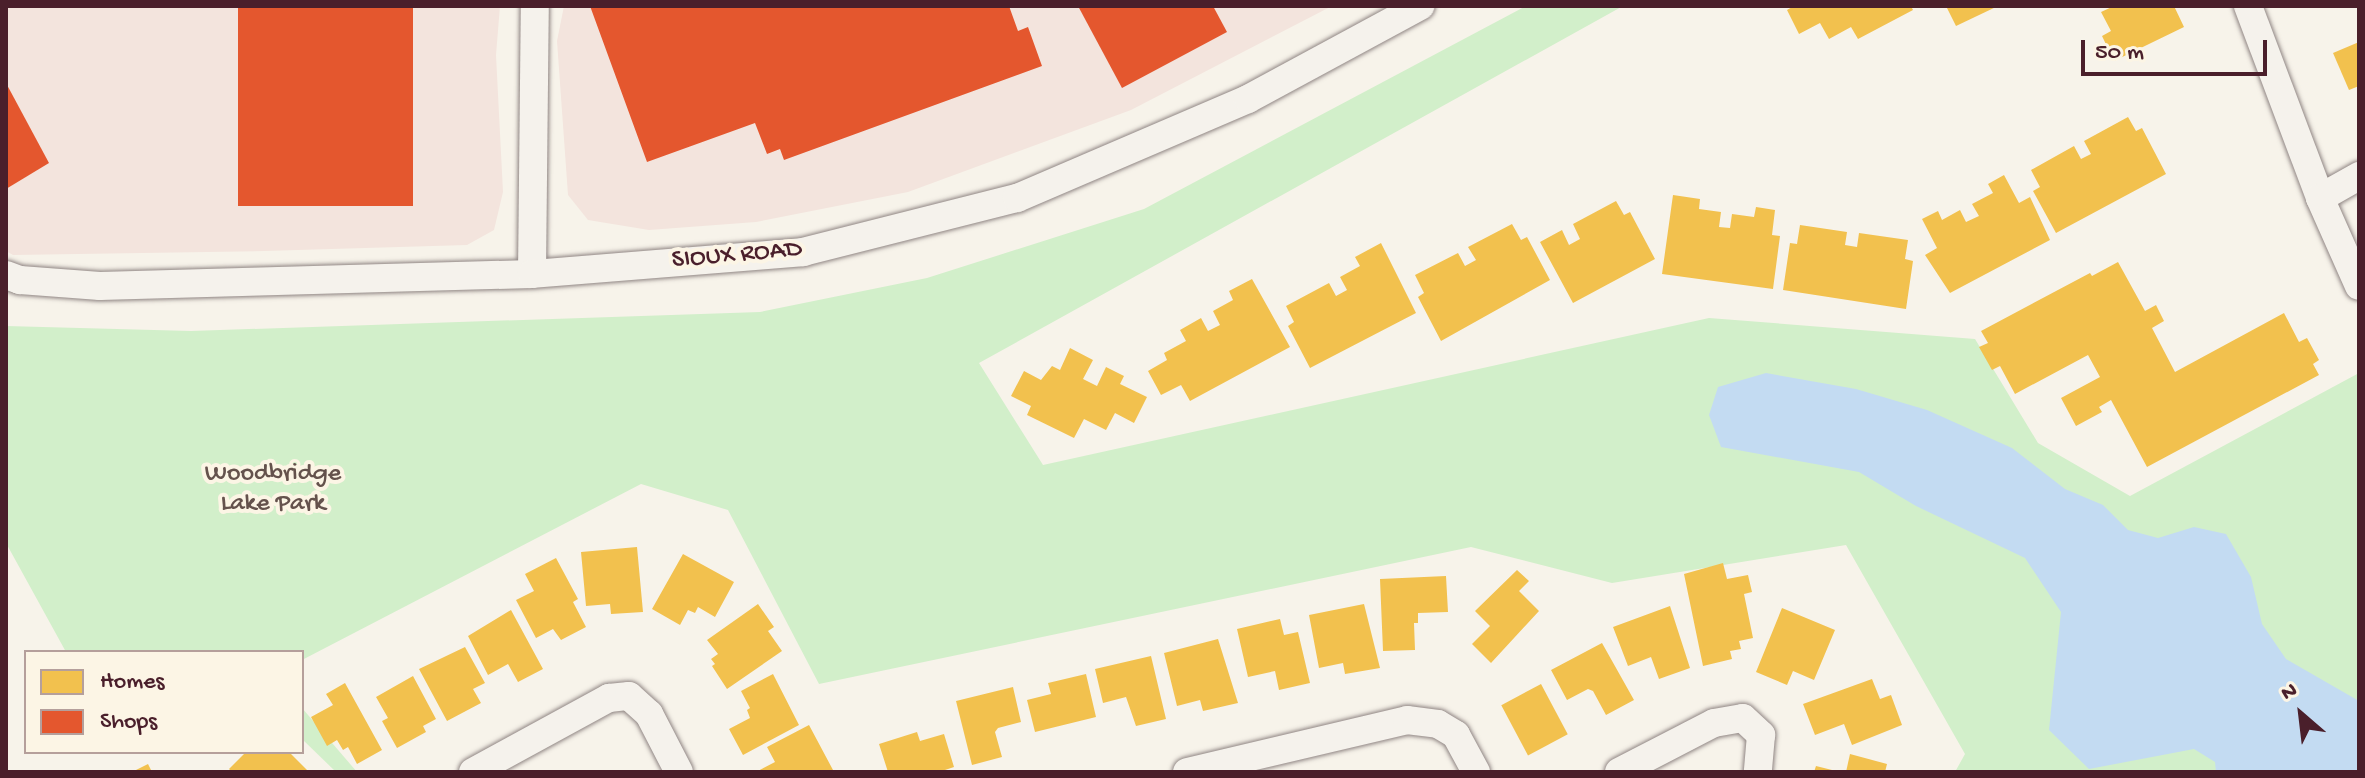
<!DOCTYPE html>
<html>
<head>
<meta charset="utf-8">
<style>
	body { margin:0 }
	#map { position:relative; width:2365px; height:778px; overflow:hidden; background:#f7f3ea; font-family:"Gochi Hand",sans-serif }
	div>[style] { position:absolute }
	.built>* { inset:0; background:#f3e4dd }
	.green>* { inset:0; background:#d2efca }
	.water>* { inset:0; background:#c3dbf2 }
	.homes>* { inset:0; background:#f2c14e; transform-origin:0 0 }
	.shops>* { inset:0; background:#e4572e; transform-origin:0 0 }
	.roads { filter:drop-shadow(0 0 2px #908684) drop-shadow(0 0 2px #908684) }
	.minor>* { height:28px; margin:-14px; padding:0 14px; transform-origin:14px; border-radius:14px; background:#f5f2ec }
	span { translate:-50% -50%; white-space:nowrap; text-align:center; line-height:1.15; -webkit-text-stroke:8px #fcf5e5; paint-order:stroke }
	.street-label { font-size:26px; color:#4a1f2b }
	.park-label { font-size:26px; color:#64524c }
	.frame { position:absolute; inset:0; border:8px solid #4a1f2b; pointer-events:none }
	.legend { position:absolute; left:24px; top:650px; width:280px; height:104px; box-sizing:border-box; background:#fcf5e5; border:2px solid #b59f9b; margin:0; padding:10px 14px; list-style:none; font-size:24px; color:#4a1f2b }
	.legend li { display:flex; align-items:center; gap:16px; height:40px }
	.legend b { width:40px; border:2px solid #b59f9b }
	.north { position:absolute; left:2261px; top:674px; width:80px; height:80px; -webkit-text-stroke:6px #fcf5e5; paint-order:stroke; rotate:332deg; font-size:22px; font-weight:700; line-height:32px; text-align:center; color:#4a1f2b }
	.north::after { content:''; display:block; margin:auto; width:28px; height:36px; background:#4a1f2b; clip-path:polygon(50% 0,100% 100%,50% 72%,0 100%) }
	.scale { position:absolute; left:2081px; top:40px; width:186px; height:36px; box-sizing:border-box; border:4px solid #4a1f2b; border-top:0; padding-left:10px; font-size:24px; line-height:28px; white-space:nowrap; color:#4a1f2b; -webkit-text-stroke:6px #fcf5e5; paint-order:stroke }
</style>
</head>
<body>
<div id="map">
	<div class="built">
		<i style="clip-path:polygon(6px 6px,500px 6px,496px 55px,503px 192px,494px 230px,467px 245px,264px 251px,13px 255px,6px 251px)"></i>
		<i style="clip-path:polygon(564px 6px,1332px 6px,1131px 110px,908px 192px,756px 222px,649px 230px,588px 220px,568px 195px,557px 41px)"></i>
	</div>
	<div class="green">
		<i style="clip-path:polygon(1526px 6px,1623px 6px,979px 363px,1043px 465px,1709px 318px,1975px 339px,2038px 443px,2130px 496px,2359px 373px,2359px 772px,1955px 772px,1965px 754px,1846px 545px,1612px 583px,1471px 547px,819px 684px,728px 510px,641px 484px,302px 660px,302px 652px,66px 652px,6px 543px,6px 326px,191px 331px,760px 312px,927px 278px,1144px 209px)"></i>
		<i style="clip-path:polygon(302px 708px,357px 772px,336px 772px,302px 739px)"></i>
	</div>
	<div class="water">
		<i style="clip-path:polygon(1766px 373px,1856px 389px,1927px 410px,2012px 448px,2065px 489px,2103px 505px,2128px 530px,2158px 538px,2194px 527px,2226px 534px,2251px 577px,2262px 624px,2286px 659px,2359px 701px,2359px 772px,2216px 772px,2215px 762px,2194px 749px,2089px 769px,2049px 730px,2061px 612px,2025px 558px,1916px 506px,1859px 472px,1721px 447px,1709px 415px,1718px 387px)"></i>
	</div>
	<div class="homes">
		<i style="clip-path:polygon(1794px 6px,1911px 6px,1913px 10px,1858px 39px,1851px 27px,1829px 39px,1820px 23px,1799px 34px,1787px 10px)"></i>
		<i style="clip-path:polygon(1946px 6px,1998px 6px,1956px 26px)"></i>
		<i style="clip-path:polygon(2114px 6px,2174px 6px,2184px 27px,2114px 61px,2102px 36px,2111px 31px,2101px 12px)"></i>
		<i style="clip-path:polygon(2359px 42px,2359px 86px,2349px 90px,2333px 53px)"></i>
		<i style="clip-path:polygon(2128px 117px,2136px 131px,2142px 128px,2166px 174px,2056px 233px,2033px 191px,2040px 187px,2031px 170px,2074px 146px,2081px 159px,2091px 154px,2084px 141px)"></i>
		<i style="clip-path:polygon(2004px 175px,2019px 203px,2030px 197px,2050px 240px,1950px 293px,1925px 255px,1937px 248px,1922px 219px,1938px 211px,1942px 220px,1960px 210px,1966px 222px,1979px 216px,1972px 204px,1993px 193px,1988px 184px)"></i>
		<i style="clip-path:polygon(1673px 195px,1700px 199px,1699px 209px,1721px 212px,1719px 227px,1730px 228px,1732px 214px,1754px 217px,1756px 207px,1775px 210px,1772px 235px,1780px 236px,1773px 289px,1662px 274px)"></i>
		<i style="clip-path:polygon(1616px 201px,1624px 215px,1630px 212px,1655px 259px,1573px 303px,1540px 242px,1562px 230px,1569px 245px,1580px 239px,1573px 224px)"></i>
		<i style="clip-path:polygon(1512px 224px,1521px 240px,1527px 237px,1550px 280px,1441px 341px,1418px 297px,1424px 293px,1415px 275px,1458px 253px,1465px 266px,1476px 260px,1468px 247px)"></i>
		<i style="clip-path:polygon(1800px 225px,1847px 232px,1845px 245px,1857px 247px,1859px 233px,1908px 240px,1905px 259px,1913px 261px,1906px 309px,1783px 290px,1790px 243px,1797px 244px)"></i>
		<i style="clip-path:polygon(1381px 243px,1416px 313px,1310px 368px,1288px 326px,1294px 322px,1286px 306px,1329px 283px,1336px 296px,1347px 290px,1340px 277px,1360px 266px,1355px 257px)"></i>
		<i style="clip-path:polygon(2118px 262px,2145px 311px,2156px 305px,2164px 321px,2152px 328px,2175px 372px,2284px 313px,2299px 342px,2307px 338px,2319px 360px,2313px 364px,2319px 375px,2147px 467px,2111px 400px,2099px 407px,2102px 412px,2076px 426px,2061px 398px,2100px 377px,2088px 355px,2015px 394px,2000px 366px,1992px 370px,1979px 347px,1988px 343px,1981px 331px,2090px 273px,2092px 276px)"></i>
		<i style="clip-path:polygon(1252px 279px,1290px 347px,1190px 401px,1181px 385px,1161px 395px,1148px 371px,1167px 360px,1164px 353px,1186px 341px,1180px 330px,1201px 318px,1208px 331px,1220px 325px,1213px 311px,1233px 300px,1229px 291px)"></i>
		<i style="clip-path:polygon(1070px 348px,1093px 360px,1083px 379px,1097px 386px,1106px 367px,1124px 376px,1120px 384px,1147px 397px,1134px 423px,1115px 413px,1106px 430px,1084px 419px,1074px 438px,1027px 415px,1031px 406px,1011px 396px,1024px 371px,1041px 380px,1052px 366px,1060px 370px)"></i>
		<i style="clip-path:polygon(637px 547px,643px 612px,611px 614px,610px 604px,586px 606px,581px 552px)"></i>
		<i style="clip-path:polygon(683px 554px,734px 582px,715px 617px,698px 607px,695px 613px,688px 610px,680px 625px,652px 609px)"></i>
		<i style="clip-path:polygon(556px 558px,578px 599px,573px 602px,586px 627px,561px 640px,553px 629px,536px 638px,516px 600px,534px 591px,525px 574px)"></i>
		<i style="clip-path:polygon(1723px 563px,1727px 579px,1748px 575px,1752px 592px,1744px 594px,1753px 638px,1739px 641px,1741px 649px,1730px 651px,1732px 659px,1703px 666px,1684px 574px)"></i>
		<i style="clip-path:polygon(1517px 570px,1529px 581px,1519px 591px,1539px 611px,1491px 663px,1472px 644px,1490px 626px,1475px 611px)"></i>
		<i style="clip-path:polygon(1446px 576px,1448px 612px,1418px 613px,1418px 623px,1414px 623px,1415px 650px,1383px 651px,1380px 579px)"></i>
		<i style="clip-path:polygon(758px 604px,774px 627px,768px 631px,782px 651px,727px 689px,712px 666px,715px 664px,711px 659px,718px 654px,707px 640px)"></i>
		<i style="clip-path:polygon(1364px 604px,1380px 668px,1345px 674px,1343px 663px,1319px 668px,1309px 615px)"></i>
		<i style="clip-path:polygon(1670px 606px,1690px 668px,1659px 679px,1651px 657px,1628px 666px,1613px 627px)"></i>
		<i style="clip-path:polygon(1782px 608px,1835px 630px,1814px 680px,1793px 671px,1787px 685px,1756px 672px)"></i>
		<i style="clip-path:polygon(511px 610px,543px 669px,518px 682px,508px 664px,488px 675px,468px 636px)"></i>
		<i style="clip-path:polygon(1280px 619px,1284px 635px,1298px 632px,1310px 683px,1279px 690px,1275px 671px,1248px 677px,1237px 629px)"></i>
		<i style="clip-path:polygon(1218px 639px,1238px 703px,1203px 711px,1200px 700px,1177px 706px,1164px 653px)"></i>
		<i style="clip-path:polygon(1602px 643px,1634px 700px,1606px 715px,1593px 691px,1588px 689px,1567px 700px,1551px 670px)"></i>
		<i style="clip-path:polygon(465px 647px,485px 683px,473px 689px,481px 703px,447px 721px,419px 669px)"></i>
		<i style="clip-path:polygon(1151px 656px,1166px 719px,1136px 726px,1126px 697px,1103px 703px,1095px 669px)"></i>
		<i style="clip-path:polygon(773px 674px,799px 725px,743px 755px,729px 729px,750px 718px,747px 710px,750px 708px,741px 691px)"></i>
		<i style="clip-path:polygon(1086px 674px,1096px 717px,1035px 732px,1027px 700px,1051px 694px,1048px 683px)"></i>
		<i style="clip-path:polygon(413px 676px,436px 719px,423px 726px,426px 732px,397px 748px,382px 721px,388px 718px,376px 697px)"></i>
		<i style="clip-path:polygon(1872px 679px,1880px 699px,1891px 695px,1902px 725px,1852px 745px,1844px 724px,1815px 735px,1803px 704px)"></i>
		<i style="clip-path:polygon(345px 683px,382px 750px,357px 764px,348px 747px,343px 750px,337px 740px,327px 746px,311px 717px,333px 705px,326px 694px)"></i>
		<i style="left:1541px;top:684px;width:57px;height:45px;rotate:62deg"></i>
		<i style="clip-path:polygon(1013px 687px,1021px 722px,998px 728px,995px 732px,1002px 757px,972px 765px,956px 701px)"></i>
		<i style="clip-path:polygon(809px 725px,833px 770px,756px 772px,775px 762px,767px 747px)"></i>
		<i style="clip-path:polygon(917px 732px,920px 741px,944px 734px,954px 767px,939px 772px,888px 772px,879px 744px)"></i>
		<i style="clip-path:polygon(246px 752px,289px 752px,309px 772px,232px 772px,229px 769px)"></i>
		<i style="clip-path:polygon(1850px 754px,1887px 764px,1885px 772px,1846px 772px)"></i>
		<i style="clip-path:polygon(148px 764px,152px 772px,132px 772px)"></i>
		<i style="clip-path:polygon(1816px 766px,1836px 771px,1836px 772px,1814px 772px)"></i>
	</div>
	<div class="shops">
		<i style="left:238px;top:6px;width:175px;height:200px"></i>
		<i style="clip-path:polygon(590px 6px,1009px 6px,1018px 31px,1028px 27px,1042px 66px,784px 160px,780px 149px,767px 154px,755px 123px,647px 162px)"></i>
		<i style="clip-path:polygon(1078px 6px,1213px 6px,1227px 32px,1122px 88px)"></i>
		<i style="clip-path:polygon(6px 83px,49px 163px,6px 189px)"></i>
	</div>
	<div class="roads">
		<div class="minor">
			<i style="left:2248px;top:6px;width:205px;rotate:69.4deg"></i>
			<i style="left:2320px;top:198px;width:96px;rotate:66.1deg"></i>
			<i style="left:2320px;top:198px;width:45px;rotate:-29.4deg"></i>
			<i style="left:532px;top:274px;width:268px;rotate:-89.4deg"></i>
			<i style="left:6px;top:275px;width:15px;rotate:20deg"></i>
			<i style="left:20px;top:280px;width:80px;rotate:4.3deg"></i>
			<i style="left:100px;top:286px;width:432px;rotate:-1.6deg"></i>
			<i style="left:532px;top:274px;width:272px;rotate:-4.6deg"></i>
			<i style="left:803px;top:252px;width:221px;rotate:-14.2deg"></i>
			<i style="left:1017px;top:198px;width:251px;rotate:-23.2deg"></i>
			<i style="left:1248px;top:99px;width:196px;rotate:-28.4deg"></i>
			<i style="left:473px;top:772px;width:155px;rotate:-28.6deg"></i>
			<i style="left:609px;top:698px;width:20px;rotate:-6deg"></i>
			<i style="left:629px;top:696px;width:27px;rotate:42deg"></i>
			<i style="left:649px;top:714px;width:65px;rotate:62.7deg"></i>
			<i style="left:1187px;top:772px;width:226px;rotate:-13.3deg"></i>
			<i style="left:1407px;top:720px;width:31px;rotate:7deg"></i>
			<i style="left:1438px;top:724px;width:21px;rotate:31deg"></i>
			<i style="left:1456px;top:735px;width:42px;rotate:61.6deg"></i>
			<i style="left:1619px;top:772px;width:107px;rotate:-27.3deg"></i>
			<i style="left:1714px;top:723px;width:29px;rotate:-10deg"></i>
			<i style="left:1743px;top:718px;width:25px;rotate:43deg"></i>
			<i style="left:1761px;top:735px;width:37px;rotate:95deg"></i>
		</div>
	</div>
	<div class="street-label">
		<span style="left:737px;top:256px;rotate:-5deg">SIOUX ROAD</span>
	</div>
	<div class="park-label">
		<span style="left:273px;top:490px">Woodbridge<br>Lake Park</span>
	</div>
	<div class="frame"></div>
	<ul class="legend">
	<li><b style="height:22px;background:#f2c14e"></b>Homes</li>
	<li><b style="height:22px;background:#e4572e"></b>Shops</li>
	</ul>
	<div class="north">N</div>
	<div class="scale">50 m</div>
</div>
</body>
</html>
